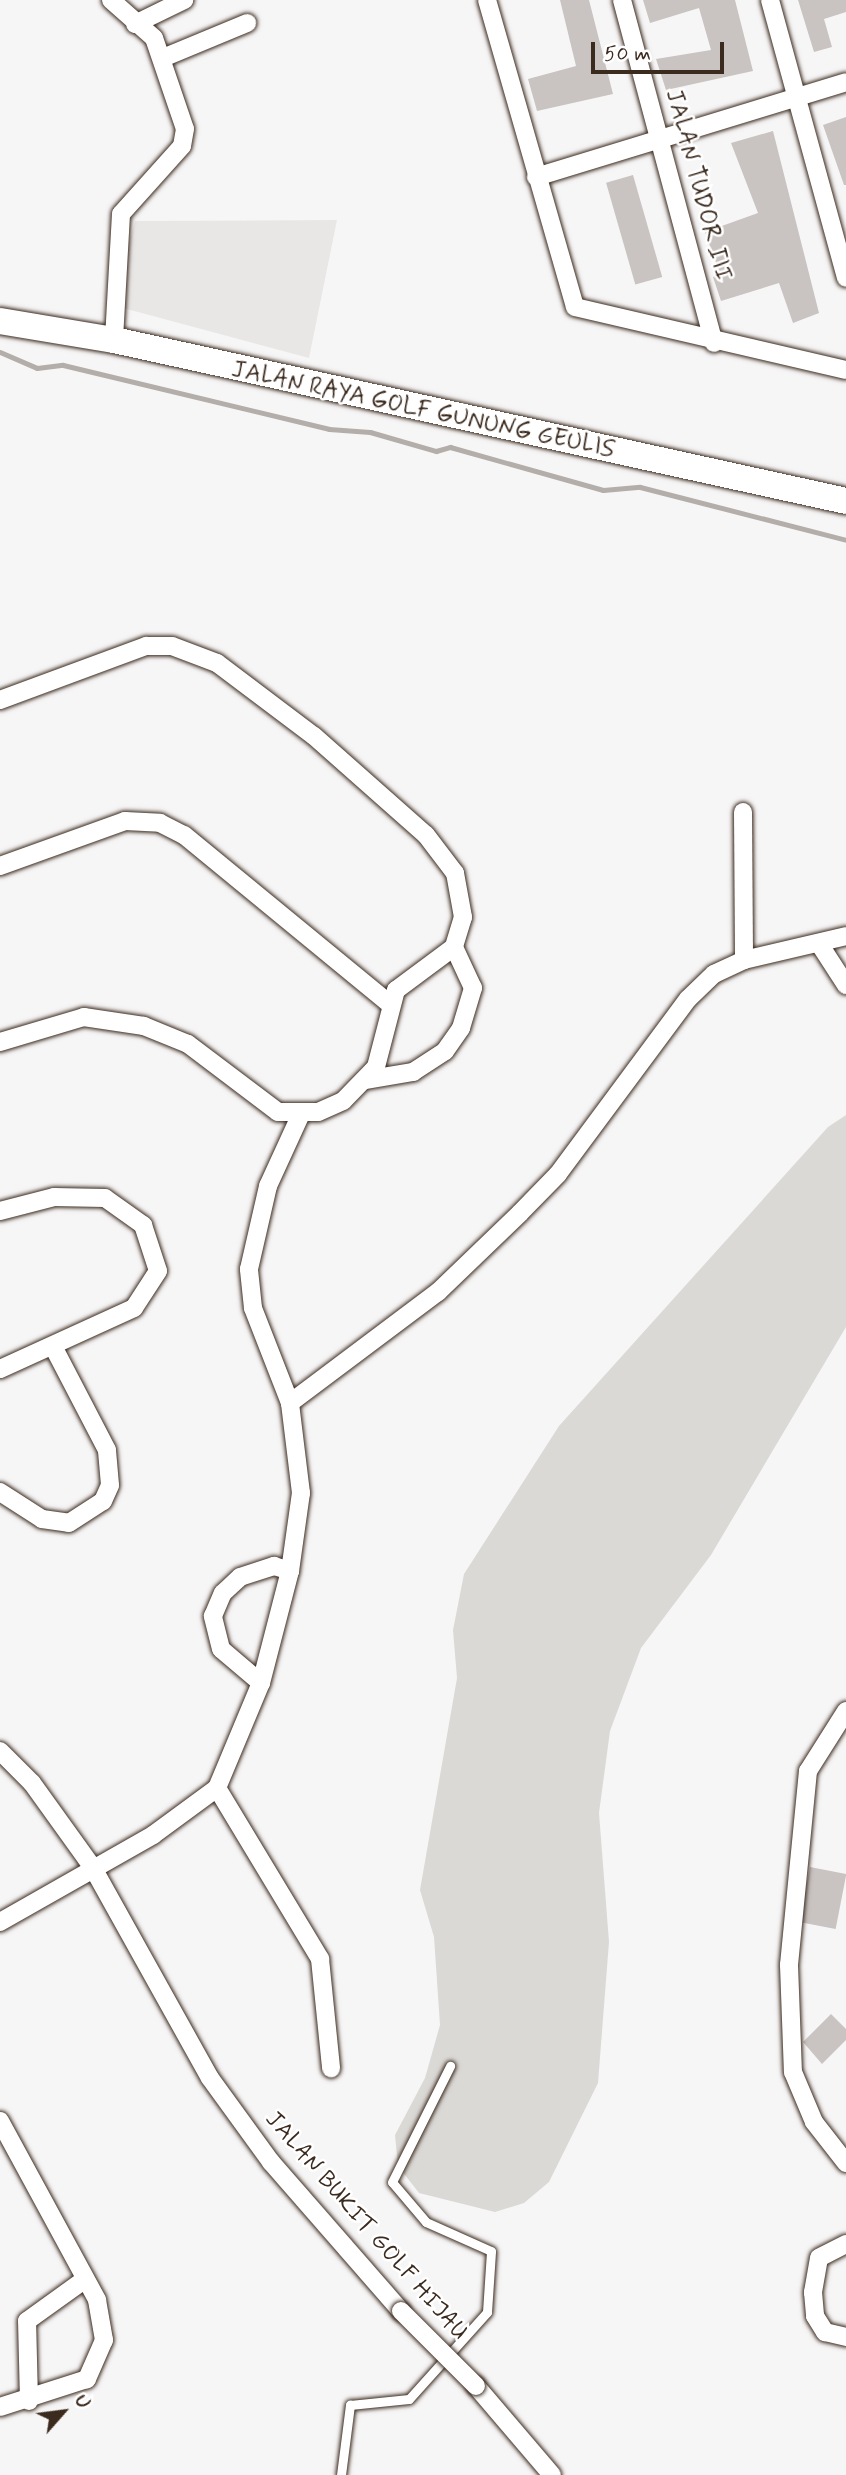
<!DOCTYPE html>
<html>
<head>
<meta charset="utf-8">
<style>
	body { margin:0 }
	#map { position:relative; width:846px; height:2475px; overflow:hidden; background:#f7f6f6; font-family:Mynerve,sans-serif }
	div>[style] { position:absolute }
	.built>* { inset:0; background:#e9e7e6 }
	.green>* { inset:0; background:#dbd9d6 }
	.stream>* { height:5px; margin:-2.5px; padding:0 2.5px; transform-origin:2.5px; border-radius:2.5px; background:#b4aeaa }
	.building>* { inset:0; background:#c9c3c1; transform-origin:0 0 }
	.roads { filter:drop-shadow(0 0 2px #3b2a1e) drop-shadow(0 0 2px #3b2a1e) }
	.lane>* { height:9px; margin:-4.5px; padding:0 4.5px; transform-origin:4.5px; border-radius:4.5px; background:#fff }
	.street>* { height:18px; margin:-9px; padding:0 9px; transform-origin:9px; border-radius:9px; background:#fff }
	.secondary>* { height:26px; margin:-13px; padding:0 13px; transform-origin:13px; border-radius:13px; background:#fff }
	.bridges { filter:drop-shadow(0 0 2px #3b2a1e) drop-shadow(0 0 2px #3b2a1e) }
	.street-bridge>* { height:18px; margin:-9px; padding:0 9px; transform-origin:9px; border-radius:9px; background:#fff }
	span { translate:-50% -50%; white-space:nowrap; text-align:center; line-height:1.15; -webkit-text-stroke:5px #fff; paint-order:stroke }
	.street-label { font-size:24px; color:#3b2a1e }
	.north { position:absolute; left:28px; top:2377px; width:70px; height:70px; -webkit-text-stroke:5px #fff; paint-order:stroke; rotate:62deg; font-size:19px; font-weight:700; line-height:28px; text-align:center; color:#3b2a1e }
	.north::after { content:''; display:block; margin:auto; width:24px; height:32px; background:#3b2a1e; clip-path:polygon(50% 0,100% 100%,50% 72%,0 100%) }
	.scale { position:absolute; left:591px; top:42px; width:133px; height:32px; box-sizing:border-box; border:4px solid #3b2a1e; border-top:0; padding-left:9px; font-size:21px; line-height:24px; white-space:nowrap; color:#3b2a1e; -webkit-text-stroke:5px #fff; paint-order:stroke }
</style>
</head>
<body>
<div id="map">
	<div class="built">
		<i style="clip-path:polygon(337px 220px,309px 358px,112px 305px,135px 221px)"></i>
	</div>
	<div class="green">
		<i style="clip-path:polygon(846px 1115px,846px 1327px,711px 1555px,641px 1648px,610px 1731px,599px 1813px,609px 1942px,598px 2083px,549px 2182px,524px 2203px,495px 2212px,419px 2193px,398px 2166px,395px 2135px,425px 2078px,440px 2025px,434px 1937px,420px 1890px,457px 1678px,453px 1630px,464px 1574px,559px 1426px,828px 1127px)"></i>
	</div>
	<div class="stream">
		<i style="left:0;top:352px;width:40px;rotate:23.4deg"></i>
		<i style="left:37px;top:368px;width:26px;rotate:-7deg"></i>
		<i style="left:63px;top:365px;width:274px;rotate:13.5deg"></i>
		<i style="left:329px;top:429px;width:41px;rotate:4.2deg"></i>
		<i style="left:370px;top:432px;width:69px;rotate:16.1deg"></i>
		<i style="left:436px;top:451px;width:15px;rotate:-16deg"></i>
		<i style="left:450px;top:447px;width:159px;rotate:15.7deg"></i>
		<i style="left:603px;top:490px;width:37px;rotate:-5deg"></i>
		<i style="left:640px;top:487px;width:213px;rotate:14.4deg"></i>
	</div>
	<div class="building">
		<i style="clip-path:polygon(560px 0,589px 0,613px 94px,537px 111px,528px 79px,576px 66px)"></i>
		<i style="clip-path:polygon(643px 0,735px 0,753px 71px,666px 90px,656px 59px,711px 50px,699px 8px,650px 23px)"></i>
		<i style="clip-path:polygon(798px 0,846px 0,846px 12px,824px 19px,832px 47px,814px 52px)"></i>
		<i style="clip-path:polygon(846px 117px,846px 185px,844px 185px,823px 125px)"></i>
		<i style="clip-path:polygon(773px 131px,819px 313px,793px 323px,779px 283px,721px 301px,713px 277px,720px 274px,705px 232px,758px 213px,731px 143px)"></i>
		<i style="left:633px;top:175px;width:106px;height:28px;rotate:74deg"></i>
		<i style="left:810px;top:1867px;width:37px;height:56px;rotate:11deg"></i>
		<i style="clip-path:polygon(831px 2014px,846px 2029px,846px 2040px,822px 2064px,803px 2042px)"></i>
	</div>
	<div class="roads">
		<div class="lane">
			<i style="left:341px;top:2475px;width:71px;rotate:-82.7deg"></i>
			<i style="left:350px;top:2405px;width:59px;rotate:-5.8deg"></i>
			<i style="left:409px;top:2399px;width:117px;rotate:-48.1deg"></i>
			<i style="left:487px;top:2312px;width:61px;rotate:-86.2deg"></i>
			<i style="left:491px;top:2251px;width:71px;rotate:-156deg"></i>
			<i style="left:426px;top:2222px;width:52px;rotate:-130.4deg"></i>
			<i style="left:392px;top:2182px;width:130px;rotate:-63.4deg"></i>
		</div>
		<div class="street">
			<i style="left:111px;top:0;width:57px;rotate:41.5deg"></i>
			<i style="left:154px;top:38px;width:96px;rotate:71.2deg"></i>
			<i style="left:185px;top:129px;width:17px;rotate:100deg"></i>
			<i style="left:182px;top:146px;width:91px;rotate:131.9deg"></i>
			<i style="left:121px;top:214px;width:126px;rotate:93.2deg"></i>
			<i style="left:487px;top:0;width:319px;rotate:74deg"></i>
			<i style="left:575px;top:307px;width:278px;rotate:13.1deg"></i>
			<i style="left:622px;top:0;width:355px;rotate:75deg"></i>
			<i style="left:770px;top:0;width:288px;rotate:74.7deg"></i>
			<i style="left:135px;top:24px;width:55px;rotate:-26.1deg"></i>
			<i style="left:165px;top:57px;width:89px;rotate:-22.5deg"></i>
			<i style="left:536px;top:177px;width:324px;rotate:-17deg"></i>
			<i style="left:0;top:700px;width:156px;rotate:-20.3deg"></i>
			<i style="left:146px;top:646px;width:26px"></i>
			<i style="left:172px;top:646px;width:48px;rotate:20.7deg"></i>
			<i style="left:217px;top:663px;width:121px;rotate:37deg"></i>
			<i style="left:314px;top:736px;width:149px;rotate:41.5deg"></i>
			<i style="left:426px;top:835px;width:48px;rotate:52.7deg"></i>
			<i style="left:455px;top:873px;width:45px;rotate:79.7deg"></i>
			<i style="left:463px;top:917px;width:31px;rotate:107deg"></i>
			<i style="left:454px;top:947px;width:72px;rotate:143.4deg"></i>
			<i style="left:396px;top:990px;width:80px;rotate:104.6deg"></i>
			<i style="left:376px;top:1067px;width:47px;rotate:134.1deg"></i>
			<i style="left:343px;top:1101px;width:27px;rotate:156deg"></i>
			<i style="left:318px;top:1112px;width:40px;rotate:180deg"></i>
			<i style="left:278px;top:1112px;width:113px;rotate:-142.9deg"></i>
			<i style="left:188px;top:1044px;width:48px;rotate:-157.8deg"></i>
			<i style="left:144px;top:1026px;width:61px;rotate:-171.5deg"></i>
			<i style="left:84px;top:1017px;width:88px;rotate:163.4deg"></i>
			<i style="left:743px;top:812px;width:148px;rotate:89.6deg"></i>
			<i style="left:0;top:866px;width:133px;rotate:-19.8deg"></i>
			<i style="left:125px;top:821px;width:35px;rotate:3deg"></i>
			<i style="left:160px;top:823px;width:27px;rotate:27deg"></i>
			<i style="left:184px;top:835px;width:266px;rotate:39.4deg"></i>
			<i style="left:820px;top:945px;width:48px;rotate:57deg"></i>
			<i style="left:365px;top:1080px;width:49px;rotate:-9.5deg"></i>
			<i style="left:413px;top:1072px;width:38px;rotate:-33deg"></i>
			<i style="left:445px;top:1051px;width:28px;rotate:-55deg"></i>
			<i style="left:461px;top:1028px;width:42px;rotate:-73.3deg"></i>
			<i style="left:473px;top:988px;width:45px;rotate:-114.9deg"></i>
			<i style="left:0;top:1211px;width:56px;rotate:-14.5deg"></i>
			<i style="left:54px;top:1197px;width:51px;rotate:1.1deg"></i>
			<i style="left:105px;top:1198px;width:47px;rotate:35.4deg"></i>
			<i style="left:143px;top:1225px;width:48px;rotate:71.9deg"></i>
			<i style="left:158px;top:1271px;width:44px;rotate:123deg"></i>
			<i style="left:134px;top:1308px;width:147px;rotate:155.5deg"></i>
			<i style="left:290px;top:1403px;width:185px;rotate:-36.9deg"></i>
			<i style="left:438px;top:1292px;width:114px;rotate:-43.9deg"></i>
			<i style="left:520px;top:1213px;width:54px;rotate:-45.7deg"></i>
			<i style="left:558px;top:1174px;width:218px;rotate:-53.4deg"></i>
			<i style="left:688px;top:999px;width:36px;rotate:-44deg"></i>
			<i style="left:714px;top:974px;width:33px;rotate:-25deg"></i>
			<i style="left:744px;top:960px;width:105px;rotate:-13.2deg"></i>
			<i style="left:0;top:1492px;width:50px;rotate:32.7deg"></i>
			<i style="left:42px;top:1519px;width:27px;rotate:8deg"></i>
			<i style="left:69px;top:1523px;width:40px;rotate:-32.9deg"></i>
			<i style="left:103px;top:1501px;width:17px;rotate:-66deg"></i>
			<i style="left:110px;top:1485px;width:35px;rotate:-95deg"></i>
			<i style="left:107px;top:1450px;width:115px;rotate:-117.5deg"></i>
			<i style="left:261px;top:1683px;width:52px;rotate:-139.6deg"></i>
			<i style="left:221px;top:1649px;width:34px;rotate:-104deg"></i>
			<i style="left:213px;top:1616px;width:25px;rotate:-67deg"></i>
			<i style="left:223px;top:1593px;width:23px;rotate:-43deg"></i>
			<i style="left:240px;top:1577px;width:36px;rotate:-18deg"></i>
			<i style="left:274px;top:1566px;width:17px;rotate:17deg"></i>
			<i style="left:846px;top:1711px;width:71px;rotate:122.3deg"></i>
			<i style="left:808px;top:1771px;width:195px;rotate:95.6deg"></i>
			<i style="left:789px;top:1965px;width:107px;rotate:87.9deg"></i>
			<i style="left:793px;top:2072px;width:54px;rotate:67.2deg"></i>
			<i style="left:814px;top:2122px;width:52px;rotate:52deg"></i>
			<i style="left:0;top:1751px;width:45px;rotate:45deg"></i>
			<i style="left:32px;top:1783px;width:105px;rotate:54.3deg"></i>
			<i style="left:93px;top:1868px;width:240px;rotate:60.9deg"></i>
			<i style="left:210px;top:2078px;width:104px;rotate:54deg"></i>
			<i style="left:271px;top:2162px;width:198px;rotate:48.9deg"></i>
			<i style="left:217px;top:1788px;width:200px;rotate:58.9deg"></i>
			<i style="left:320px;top:1959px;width:110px;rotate:84.2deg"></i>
			<i style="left:0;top:1922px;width:176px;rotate:-29.6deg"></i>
			<i style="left:153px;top:1835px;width:79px;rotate:-36.3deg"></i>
			<i style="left:217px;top:1788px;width:114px;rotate:-67.3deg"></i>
			<i style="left:261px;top:1683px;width:116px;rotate:-75.5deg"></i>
			<i style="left:290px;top:1571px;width:79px;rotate:-82deg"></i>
			<i style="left:301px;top:1493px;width:91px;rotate:-97deg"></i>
			<i style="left:290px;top:1403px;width:102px;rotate:-111.3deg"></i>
			<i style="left:253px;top:1308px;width:39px;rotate:-96deg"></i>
			<i style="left:249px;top:1269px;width:85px;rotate:-77.1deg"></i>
			<i style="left:268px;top:1186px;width:77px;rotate:-65.4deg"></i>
			<i style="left:0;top:2121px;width:204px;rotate:61.5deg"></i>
			<i style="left:97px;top:2300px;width:41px;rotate:80.1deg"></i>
			<i style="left:104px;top:2340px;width:43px;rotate:113.6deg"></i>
			<i style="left:87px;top:2379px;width:91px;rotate:162.2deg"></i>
			<i style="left:846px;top:2244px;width:30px;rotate:153deg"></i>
			<i style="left:819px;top:2258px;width:35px;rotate:100deg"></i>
			<i style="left:813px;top:2292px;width:24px;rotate:85deg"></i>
			<i style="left:815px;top:2316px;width:19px;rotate:58deg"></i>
			<i style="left:825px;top:2332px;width:22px;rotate:13deg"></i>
			<i style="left:476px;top:2386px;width:117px;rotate:49.5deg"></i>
			<i style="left:29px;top:2401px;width:80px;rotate:-91.4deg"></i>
			<i style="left:27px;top:2321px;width:70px;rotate:-35.7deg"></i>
		</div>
		<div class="secondary">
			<i style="left:0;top:321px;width:116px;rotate:9.5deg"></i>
			<i style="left:114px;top:340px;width:749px;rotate:12.4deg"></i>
		</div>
	</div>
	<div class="bridges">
		<div class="street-bridge">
			<i style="left:401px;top:2311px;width:106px;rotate:45deg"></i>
		</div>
	</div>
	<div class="street-label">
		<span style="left:698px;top:185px;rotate:75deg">JALAN TUDOR III</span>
		<span style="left:423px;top:410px;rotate:12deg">JALAN RAYA GOLF GUNUNG GEULIS</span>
		<span style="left:366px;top:2226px;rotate:49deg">JALAN BUKIT GOLF HIJAU</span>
	</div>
	<div class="north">U</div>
	<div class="scale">50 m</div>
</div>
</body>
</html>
